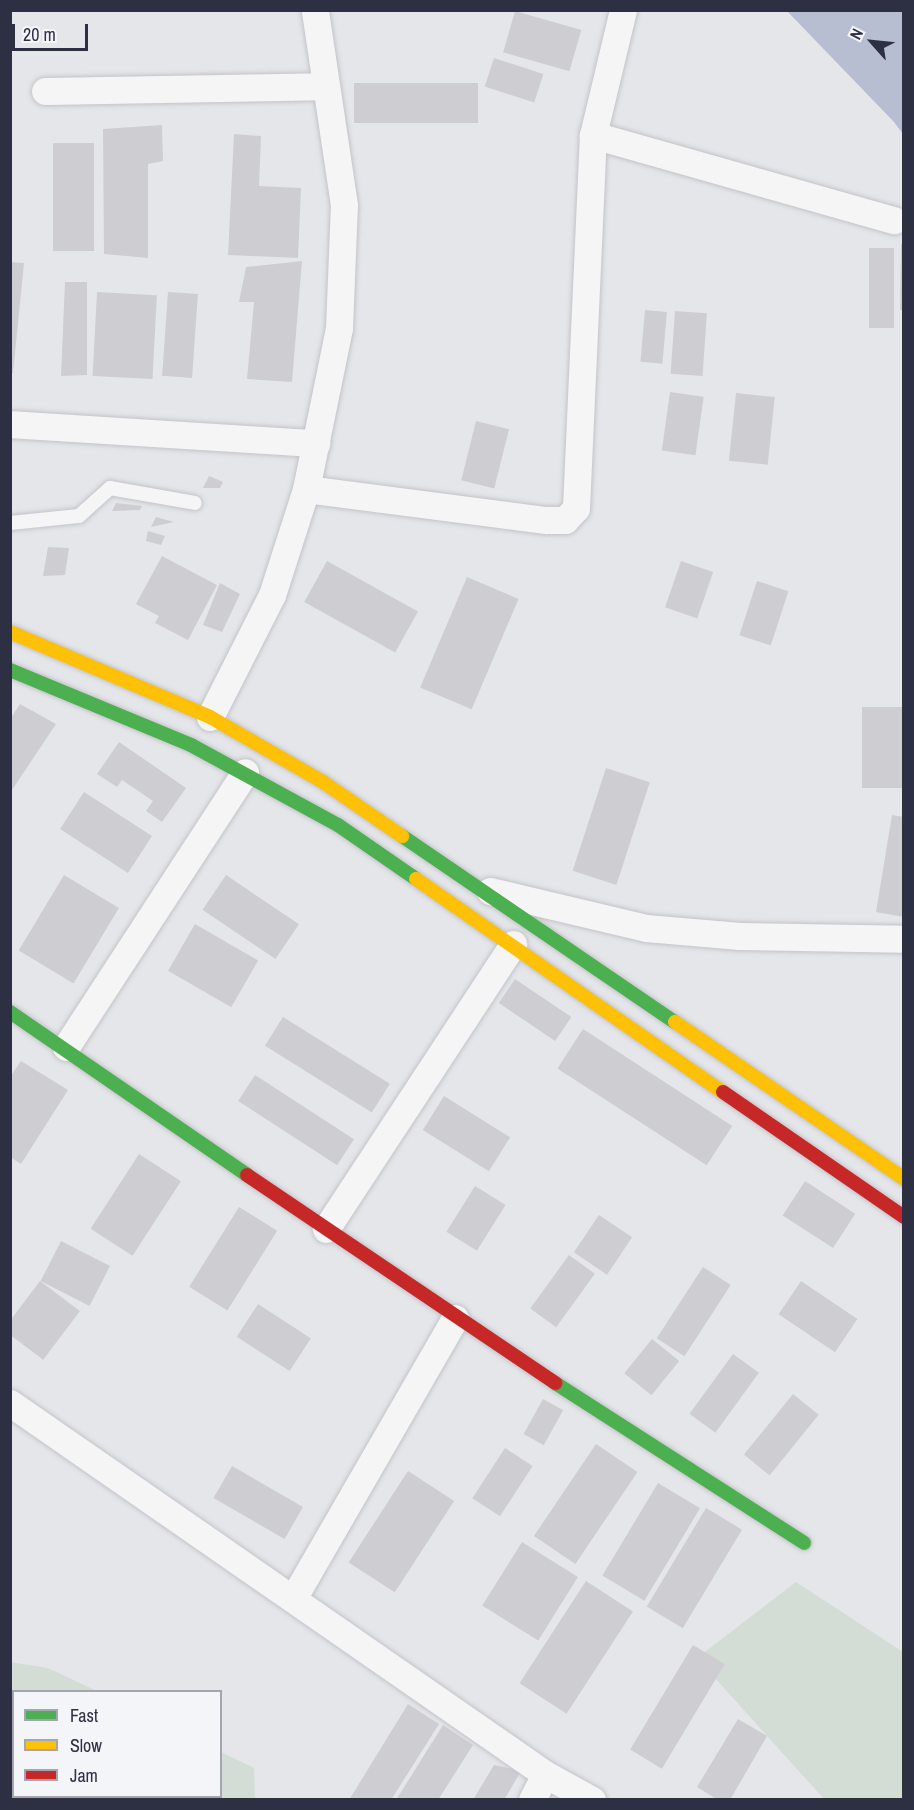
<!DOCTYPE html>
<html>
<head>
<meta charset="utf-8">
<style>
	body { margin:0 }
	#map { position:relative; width:914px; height:1810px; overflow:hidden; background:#e5e6ea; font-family:"Archivo Narrow",sans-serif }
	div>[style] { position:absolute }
	.green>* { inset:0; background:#d4dcd6 }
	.water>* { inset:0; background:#b7bed2 }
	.building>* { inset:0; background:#ceced2; transform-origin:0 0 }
	.roads { filter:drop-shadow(0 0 2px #c3c4c8) drop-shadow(0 0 2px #c3c4c8) }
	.lane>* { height:14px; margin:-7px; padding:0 7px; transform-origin:7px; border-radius:7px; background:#f5f5f6 }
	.street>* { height:27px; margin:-13.5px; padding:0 13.5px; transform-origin:13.5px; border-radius:13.5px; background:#f5f5f6 }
	.fast>* { height:14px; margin:-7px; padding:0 7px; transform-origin:7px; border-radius:7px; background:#4caf50 }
	.slow>* { height:14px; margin:-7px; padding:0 7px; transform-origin:7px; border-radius:7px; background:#ffc107 }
	.jam>* { height:14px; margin:-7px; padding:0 7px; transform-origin:7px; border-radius:7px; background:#c62828 }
	span { translate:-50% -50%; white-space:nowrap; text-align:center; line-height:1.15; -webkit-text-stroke:4.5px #f4f5f8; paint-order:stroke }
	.frame { position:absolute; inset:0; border:12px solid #2d3042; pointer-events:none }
	.legend { position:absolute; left:12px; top:1690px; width:210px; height:108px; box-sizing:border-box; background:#f4f5f8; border:2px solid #a4a6af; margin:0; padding:8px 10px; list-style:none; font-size:18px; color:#2d3042 }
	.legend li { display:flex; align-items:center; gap:12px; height:30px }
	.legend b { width:30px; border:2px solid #a4a6af }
	.north { position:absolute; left:842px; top:12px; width:60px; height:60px; -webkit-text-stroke:4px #f4f5f8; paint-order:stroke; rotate:297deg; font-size:16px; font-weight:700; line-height:24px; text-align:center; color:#2d3042 }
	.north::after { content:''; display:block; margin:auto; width:21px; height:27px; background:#2d3042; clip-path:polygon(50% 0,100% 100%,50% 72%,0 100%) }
	.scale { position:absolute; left:12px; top:24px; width:76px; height:27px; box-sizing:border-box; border:3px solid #2d3042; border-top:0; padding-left:8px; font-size:18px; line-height:21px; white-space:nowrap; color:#2d3042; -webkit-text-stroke:4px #f4f5f8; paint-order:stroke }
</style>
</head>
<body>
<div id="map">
	<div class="green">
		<i style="clip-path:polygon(796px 1582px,903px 1652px,903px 1799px,824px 1799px,697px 1658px)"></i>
		<i style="clip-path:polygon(10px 1662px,48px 1668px,97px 1691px,14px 1692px,14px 1796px,220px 1796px,221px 1752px,254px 1768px,255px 1799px,11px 1799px)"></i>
	</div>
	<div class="water">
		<i style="clip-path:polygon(787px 11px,903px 11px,903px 134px,894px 122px)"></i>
	</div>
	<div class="building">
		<i style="left:515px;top:11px;width:69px;height:43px;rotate:16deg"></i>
		<i style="left:494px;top:58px;width:52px;height:30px;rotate:18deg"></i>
		<i style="left:354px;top:83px;width:124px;height:40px"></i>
		<i style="clip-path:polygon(162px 125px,163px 161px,148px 164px,148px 258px,104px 254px,103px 129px)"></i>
		<i style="clip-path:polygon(234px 134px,261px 136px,259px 186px,301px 188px,298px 258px,228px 255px)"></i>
		<i style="left:53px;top:143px;width:41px;height:108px"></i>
		<i style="clip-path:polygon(901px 244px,904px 244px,904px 310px,900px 310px)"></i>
		<i style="left:869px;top:248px;width:25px;height:80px"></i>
		<i style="clip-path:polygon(302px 261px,292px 382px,247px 379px,254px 302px,239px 302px,246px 267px)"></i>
		<i style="clip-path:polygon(10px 262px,24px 263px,13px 373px,10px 373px)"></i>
		<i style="clip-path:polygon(65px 282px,87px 282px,87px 375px,61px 376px)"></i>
		<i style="left:97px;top:292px;width:60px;height:84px;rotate:3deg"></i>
		<i style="left:168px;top:292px;width:30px;height:84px;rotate:4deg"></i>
		<i style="left:645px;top:310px;width:22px;height:52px;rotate:5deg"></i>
		<i style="left:675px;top:311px;width:32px;height:63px;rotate:4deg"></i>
		<i style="left:670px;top:392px;width:34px;height:59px;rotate:8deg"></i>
		<i style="left:736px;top:393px;width:39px;height:68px;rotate:6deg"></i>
		<i style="left:476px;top:421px;width:34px;height:61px;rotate:14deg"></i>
		<i style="clip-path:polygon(209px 476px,223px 482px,220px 488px,203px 488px)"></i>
		<i style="clip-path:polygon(116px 503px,142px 506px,140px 510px,112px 511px)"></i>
		<i style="clip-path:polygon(156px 517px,174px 522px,151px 527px)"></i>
		<i style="clip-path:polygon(148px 531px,165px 536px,161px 545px,146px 541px)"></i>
		<i style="clip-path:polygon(48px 547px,69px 548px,65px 575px,43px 576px)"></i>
		<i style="clip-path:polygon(162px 556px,217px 585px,188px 640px,155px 623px,159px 616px,136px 604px)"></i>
		<i style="left:327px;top:561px;width:104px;height:47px;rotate:29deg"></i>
		<i style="left:681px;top:561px;width:34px;height:49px;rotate:19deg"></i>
		<i style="left:467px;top:577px;width:56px;height:120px;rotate:23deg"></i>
		<i style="left:757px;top:581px;width:33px;height:57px;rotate:18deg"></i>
		<i style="clip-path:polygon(220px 583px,240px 594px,222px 632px,203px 625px)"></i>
		<i style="clip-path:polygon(20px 704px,56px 724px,10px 793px,10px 719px)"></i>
		<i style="left:862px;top:707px;width:42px;height:81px"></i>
		<i style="clip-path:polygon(119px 742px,186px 788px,162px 822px,146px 811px,153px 801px,122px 780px,117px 787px,97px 774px)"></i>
		<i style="left:606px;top:768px;width:46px;height:108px;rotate:18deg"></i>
		<i style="left:84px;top:792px;width:81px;height:44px;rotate:33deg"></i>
		<i style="clip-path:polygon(892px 815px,904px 817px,904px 917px,876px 912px)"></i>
		<i style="left:64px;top:875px;width:64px;height:88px;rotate:31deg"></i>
		<i style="left:226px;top:875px;width:88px;height:42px;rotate:34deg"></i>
		<i style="left:195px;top:924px;width:73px;height:54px;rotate:30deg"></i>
		<i style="left:515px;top:979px;width:68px;height:29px;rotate:34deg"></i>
		<i style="left:283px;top:1017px;width:126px;height:34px;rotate:32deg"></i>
		<i style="left:583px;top:1029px;width:178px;height:47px;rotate:33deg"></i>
		<i style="clip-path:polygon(21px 1061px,68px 1090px,21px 1164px,10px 1157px,10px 1077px)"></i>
		<i style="left:255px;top:1075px;width:118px;height:31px;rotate:33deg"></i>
		<i style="left:444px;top:1096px;width:78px;height:40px;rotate:32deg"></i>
		<i style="left:139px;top:1154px;width:50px;height:89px;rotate:33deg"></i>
		<i style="left:805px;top:1181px;width:60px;height:41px;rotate:33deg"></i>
		<i style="left:475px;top:1186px;width:36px;height:54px;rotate:32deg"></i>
		<i style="left:239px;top:1207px;width:45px;height:94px;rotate:32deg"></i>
		<i style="left:599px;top:1215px;width:40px;height:45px;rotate:34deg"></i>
		<i style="left:61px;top:1241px;width:55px;height:45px;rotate:27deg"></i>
		<i style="left:569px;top:1255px;width:32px;height:66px;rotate:36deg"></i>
		<i style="left:703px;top:1267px;width:33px;height:85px;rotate:33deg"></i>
		<i style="left:40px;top:1281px;width:50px;height:61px;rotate:37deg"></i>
		<i style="left:801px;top:1281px;width:68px;height:40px;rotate:34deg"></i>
		<i style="left:258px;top:1304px;width:63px;height:39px;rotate:33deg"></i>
		<i style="left:652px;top:1339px;width:35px;height:44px;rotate:39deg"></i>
		<i style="left:733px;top:1354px;width:32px;height:74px;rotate:36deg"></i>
		<i style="left:793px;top:1394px;width:33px;height:78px;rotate:39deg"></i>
		<i style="left:543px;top:1399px;width:23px;height:40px;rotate:29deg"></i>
		<i style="left:596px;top:1444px;width:50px;height:111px;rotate:34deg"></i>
		<i style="left:505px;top:1448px;width:33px;height:60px;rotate:33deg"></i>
		<i style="left:232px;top:1466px;width:82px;height:37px;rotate:30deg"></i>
		<i style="left:408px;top:1471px;width:55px;height:109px;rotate:33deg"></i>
		<i style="left:658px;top:1483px;width:49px;height:108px;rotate:31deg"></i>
		<i style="left:706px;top:1508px;width:42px;height:115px;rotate:31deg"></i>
		<i style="left:522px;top:1542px;width:66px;height:75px;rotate:32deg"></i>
		<i style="left:586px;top:1581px;width:56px;height:122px;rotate:33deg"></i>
		<i style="left:693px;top:1645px;width:37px;height:122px;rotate:31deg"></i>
		<i style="clip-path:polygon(408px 1704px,439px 1724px,391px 1800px,349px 1800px)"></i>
		<i style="clip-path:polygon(738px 1719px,767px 1736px,730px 1800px,718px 1800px,697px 1787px)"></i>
		<i style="clip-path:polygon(443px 1725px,473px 1745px,438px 1800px,396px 1800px)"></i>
		<i style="clip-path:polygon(494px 1765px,521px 1771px,504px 1800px,473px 1800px)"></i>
	</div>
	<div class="roads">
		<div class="lane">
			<i style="left:10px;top:523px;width:69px;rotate:-5.8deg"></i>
			<i style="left:79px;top:516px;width:42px;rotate:-42.1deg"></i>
			<i style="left:110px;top:488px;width:86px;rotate:10deg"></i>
		</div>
		<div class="street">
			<i style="left:45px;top:91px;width:279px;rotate:-1deg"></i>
			<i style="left:593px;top:135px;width:313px;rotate:15.8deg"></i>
			<i style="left:10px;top:424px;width:307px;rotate:3.6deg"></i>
			<i style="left:306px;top:489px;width:242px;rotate:7.4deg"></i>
			<i style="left:546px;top:520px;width:19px"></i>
			<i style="left:565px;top:520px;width:16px;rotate:-47deg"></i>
			<i style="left:576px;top:508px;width:373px;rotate:-87.4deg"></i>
			<i style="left:593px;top:135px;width:129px;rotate:-76.5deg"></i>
			<i style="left:210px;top:717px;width:137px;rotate:-63.1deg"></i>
			<i style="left:272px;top:595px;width:111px;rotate:-72.2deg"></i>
			<i style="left:306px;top:489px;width:164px;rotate:-78.4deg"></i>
			<i style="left:339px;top:328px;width:123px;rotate:-87.7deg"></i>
			<i style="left:344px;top:205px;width:197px;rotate:-98.5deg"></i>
			<i style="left:490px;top:891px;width:160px;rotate:13.3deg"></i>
			<i style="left:646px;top:928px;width:94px;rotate:4.9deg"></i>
			<i style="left:740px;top:936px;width:164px;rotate:1deg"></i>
			<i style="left:66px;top:1047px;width:328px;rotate:-56.9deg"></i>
			<i style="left:326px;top:1229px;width:341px;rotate:-56.7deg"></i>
			<i style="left:10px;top:1403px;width:651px;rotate:34.74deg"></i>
			<i style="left:545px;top:1774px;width:54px;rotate:29deg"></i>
			<i style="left:294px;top:1597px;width:322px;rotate:-60deg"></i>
			<i style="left:532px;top:1800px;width:29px;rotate:-63deg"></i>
		</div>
		<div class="fast">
			<i style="left:10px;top:670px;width:196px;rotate:22.5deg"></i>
			<i style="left:191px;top:745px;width:167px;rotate:28.6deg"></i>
			<i style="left:338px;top:825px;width:95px;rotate:34.7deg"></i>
			<i style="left:402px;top:836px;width:330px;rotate:34.3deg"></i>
			<i style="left:10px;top:1012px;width:288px;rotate:34.5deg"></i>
			<i style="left:555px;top:1383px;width:296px;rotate:32.7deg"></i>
		</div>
		<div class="slow">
			<i style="left:10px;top:632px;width:217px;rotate:23deg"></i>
			<i style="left:210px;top:717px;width:130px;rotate:29.9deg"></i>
			<i style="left:323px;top:782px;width:96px;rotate:34.4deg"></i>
			<i style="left:416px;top:879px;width:374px;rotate:34.8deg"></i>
			<i style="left:675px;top:1022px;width:278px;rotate:34.4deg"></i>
		</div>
		<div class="jam">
			<i style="left:723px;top:1092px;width:220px;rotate:34.6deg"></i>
			<i style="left:247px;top:1175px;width:372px;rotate:34deg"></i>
		</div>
	</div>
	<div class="frame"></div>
	<ul class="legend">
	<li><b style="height:8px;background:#4caf50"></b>Fast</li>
	<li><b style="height:8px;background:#ffc107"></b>Slow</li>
	<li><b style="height:8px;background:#c62828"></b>Jam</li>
	</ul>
	<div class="north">N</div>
	<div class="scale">20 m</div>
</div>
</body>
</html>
